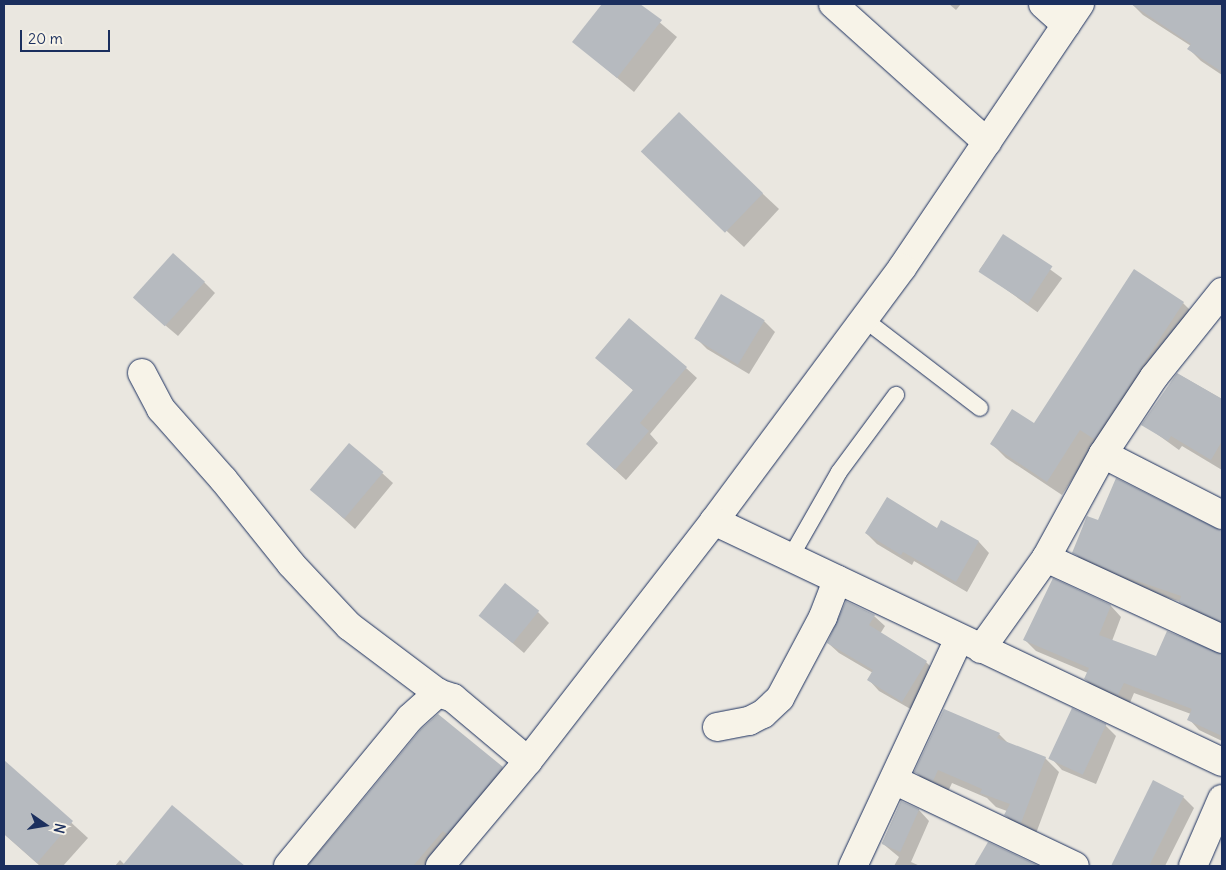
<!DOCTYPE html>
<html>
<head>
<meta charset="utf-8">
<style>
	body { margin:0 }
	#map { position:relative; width:1226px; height:870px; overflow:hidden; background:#eae7e0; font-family:Delius,sans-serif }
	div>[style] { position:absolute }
	.shadow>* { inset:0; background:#0003; transform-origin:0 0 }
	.building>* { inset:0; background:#b6babf; transform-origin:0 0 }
	.roads { filter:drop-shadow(0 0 1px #1b2f5e) drop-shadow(0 0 1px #1b2f5e) }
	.service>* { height:16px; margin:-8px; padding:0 8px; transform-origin:8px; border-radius:8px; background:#f7f3e8 }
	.minor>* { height:28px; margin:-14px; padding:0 14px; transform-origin:14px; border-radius:14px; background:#f7f3e8 }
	span { translate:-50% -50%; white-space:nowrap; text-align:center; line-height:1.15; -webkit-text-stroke:5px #f7f3e8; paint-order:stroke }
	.frame { position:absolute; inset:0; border:5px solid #1b2f5e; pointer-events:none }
	.north { position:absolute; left:20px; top:800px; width:50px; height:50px; -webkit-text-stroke:4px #f7f3e8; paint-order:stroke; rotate:103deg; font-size:14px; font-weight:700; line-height:20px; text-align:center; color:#1b2f5e }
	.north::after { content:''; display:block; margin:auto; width:18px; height:22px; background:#1b2f5e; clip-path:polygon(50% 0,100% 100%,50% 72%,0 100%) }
	.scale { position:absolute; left:20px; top:30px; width:90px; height:22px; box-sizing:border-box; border:2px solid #1b2f5e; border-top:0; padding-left:6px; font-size:15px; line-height:18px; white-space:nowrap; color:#1b2f5e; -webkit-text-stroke:4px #f7f3e8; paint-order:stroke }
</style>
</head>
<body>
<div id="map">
	<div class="shadow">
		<i style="clip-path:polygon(603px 4px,638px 4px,677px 37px,634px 92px,574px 42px)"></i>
		<i style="clip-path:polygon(949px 4px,961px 4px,956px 10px)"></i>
		<i style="clip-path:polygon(1132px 4px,1222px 4px,1222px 75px,1201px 61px,1189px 49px,1191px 46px,1143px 15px)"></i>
		<i style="clip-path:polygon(659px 168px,763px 194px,779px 209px,744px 247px)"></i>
		<i style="left:1004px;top:236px;width:72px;height:42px;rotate:36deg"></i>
		<i style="clip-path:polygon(204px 282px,215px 293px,178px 336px,146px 309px)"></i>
		<i style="clip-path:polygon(1183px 303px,1198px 318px,1095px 444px,1062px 495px,1006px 458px,991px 443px,1034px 425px)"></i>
		<i style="clip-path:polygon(764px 321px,775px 332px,749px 374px,707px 349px,696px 338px)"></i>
		<i style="clip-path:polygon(597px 358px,686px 368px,697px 378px,650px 434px,658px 443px,626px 480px,587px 444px,634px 391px)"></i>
		<i style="clip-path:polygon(1178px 374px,1222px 399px,1222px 470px,1182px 446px,1179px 450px,1143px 424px)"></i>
		<i style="clip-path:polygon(382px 473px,393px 483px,355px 529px,312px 490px)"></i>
		<i style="clip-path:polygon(1099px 521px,1222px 532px,1221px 626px,1191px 612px,1181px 602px,1135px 587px,1085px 563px,1074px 553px)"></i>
		<i style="clip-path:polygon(942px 522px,979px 542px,989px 553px,967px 592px,914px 561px,912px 565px,877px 544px,866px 533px,937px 530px)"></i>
		<i style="clip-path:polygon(1054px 580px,1111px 606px,1121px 617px,1112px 641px,1157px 658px,1222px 655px,1222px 741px,1199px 730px,1189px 719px,1191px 714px,1134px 693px,1129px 705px,1096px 690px,1085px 679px,1088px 673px,1036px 651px,1025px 640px)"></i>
		<i style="clip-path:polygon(538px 612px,549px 623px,524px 653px,480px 615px)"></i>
		<i style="clip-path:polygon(874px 616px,885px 626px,880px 634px,926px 662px,937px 673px,914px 711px,879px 691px,869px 680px,873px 673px,839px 653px,828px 643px)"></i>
		<i style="clip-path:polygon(1105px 725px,1116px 736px,1096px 784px,1062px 770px,1052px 759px)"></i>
		<i style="clip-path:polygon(422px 730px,502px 768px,514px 780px,435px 866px,307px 866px)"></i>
		<i style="clip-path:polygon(999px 734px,1009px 744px,1045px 758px,1059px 772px,1035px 836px,1019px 828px,1005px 815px,1007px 811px,996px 807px,987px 798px,952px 783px,947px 794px,929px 786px,916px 772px)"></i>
		<i style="clip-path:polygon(4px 761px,88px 838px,63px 866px,40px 866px,4px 834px)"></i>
		<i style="clip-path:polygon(1183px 797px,1194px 808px,1165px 866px,1129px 865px)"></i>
		<i style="clip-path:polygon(901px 802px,919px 810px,929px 821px,911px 862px,920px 866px,894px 866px,899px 857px,882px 843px)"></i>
		<i style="clip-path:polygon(989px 844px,1036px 866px,976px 866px)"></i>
		<i style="clip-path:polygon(234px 859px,242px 866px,115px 866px,120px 860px,125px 865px)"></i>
	</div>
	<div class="building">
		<i style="clip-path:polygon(602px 4px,640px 4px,662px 20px,617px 78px,572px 42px)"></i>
		<i style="clip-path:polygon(1131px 4px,1222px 4px,1222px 72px,1187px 49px,1191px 44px)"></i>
		<i style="left:679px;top:112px;width:117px;height:55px;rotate:44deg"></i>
		<i style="left:1003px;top:234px;width:59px;height:45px;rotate:33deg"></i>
		<i style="left:173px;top:253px;width:43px;height:60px;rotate:42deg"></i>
		<i style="clip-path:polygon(1134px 269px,1184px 302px,1094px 439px,1080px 430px,1047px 482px,990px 444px,1012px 409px,1034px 423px)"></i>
		<i style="left:721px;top:294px;width:51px;height:52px;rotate:31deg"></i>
		<i style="clip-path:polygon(629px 318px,687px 367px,640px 423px,649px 431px,615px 470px,586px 444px,633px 390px,595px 358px)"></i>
		<i style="clip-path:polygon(1177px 373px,1222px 399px,1222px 441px,1211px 460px,1171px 436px,1168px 441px,1141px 425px)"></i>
		<i style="left:349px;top:443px;width:45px;height:61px;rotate:40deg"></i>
		<i style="clip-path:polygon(1116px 478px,1222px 531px,1222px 622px,1179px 602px,1181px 596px,1123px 576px,1072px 553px,1087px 516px,1098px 520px)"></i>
		<i style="clip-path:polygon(887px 497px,937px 528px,941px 520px,979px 541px,956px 582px,903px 552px,901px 555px,865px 533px)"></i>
		<i style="clip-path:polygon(1053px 578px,1111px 605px,1099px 635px,1156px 656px,1167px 631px,1222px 654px,1222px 736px,1187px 720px,1192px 709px,1124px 683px,1118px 695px,1084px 679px,1089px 668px,1023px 640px)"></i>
		<i style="left:505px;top:583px;width:44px;height:42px;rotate:39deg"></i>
		<i style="clip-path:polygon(846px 601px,875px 615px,869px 625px,927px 661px,902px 702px,867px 680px,873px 670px,827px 643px)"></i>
		<i style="left:1072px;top:708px;width:38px;height:56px;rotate:25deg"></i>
		<i style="clip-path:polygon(944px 709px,1000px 733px,997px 738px,1046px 757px,1021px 823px,1004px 815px,1010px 804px,980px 793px,982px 789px,938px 770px,933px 781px,914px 772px)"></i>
		<i style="clip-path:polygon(438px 714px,503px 767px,447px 834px,443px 831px,413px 866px,308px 866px,421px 729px)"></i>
		<i style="clip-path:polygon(4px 760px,73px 821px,37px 863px,4px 834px)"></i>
		<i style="clip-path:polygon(1153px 780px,1184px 796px,1149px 866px,1111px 866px)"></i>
		<i style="left:901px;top:801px;width:20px;height:47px;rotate:24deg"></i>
		<i style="clip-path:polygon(172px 805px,245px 866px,122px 866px)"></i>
		<i style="clip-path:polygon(988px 842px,1039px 866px,974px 866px)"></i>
	</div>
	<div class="roads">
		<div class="service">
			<i style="left:864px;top:319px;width:146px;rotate:37.5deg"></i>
			<i style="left:790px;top:558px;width:99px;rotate:-60.3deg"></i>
			<i style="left:839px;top:472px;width:96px;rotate:-53.5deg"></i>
		</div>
		<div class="minor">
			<i style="left:833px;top:4px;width:207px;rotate:41.9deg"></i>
			<i style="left:1043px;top:4px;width:31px;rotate:42deg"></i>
			<i style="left:1080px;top:4px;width:318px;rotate:124deg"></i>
			<i style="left:902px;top:268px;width:315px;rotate:126.6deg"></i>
			<i style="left:714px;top:521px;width:562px;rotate:25.38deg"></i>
			<i style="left:142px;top:373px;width:41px;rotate:62.2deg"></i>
			<i style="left:161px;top:409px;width:94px;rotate:48.5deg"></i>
			<i style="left:223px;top:479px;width:109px;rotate:51.3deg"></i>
			<i style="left:291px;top:564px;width:85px;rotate:46.9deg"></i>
			<i style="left:349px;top:626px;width:111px;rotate:37deg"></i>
			<i style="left:1103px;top:454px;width:134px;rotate:27.1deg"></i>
			<i style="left:1046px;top:558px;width:194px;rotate:24.7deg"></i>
			<i style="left:981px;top:649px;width:112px;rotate:-54.5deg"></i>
			<i style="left:1046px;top:558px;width:119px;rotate:-61.3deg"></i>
			<i style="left:1103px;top:454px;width:92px;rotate:-56.5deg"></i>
			<i style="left:1154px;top:377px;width:109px;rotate:-51.3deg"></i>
			<i style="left:717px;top:727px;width:33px;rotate:-11deg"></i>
			<i style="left:749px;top:721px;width:16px;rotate:-27deg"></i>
			<i style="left:763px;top:714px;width:23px;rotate:-43deg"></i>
			<i style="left:780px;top:698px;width:92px;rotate:-62deg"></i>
			<i style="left:823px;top:617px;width:40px;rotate:-69deg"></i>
			<i style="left:528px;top:761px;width:304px;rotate:-52.2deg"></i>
			<i style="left:894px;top:780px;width:200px;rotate:25.4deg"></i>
			<i style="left:288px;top:866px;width:192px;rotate:-50.5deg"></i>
			<i style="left:410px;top:718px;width:38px;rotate:-42deg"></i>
			<i style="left:438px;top:693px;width:16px;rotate:18deg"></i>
			<i style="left:453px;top:698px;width:98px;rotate:40deg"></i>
			<i style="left:528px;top:761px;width:137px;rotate:130deg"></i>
			<i style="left:853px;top:866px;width:251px;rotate:-65deg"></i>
			<i style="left:1193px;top:866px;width:73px;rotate:-66.6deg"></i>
		</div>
	</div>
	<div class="frame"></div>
	<div class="north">N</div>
	<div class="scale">20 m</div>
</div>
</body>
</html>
